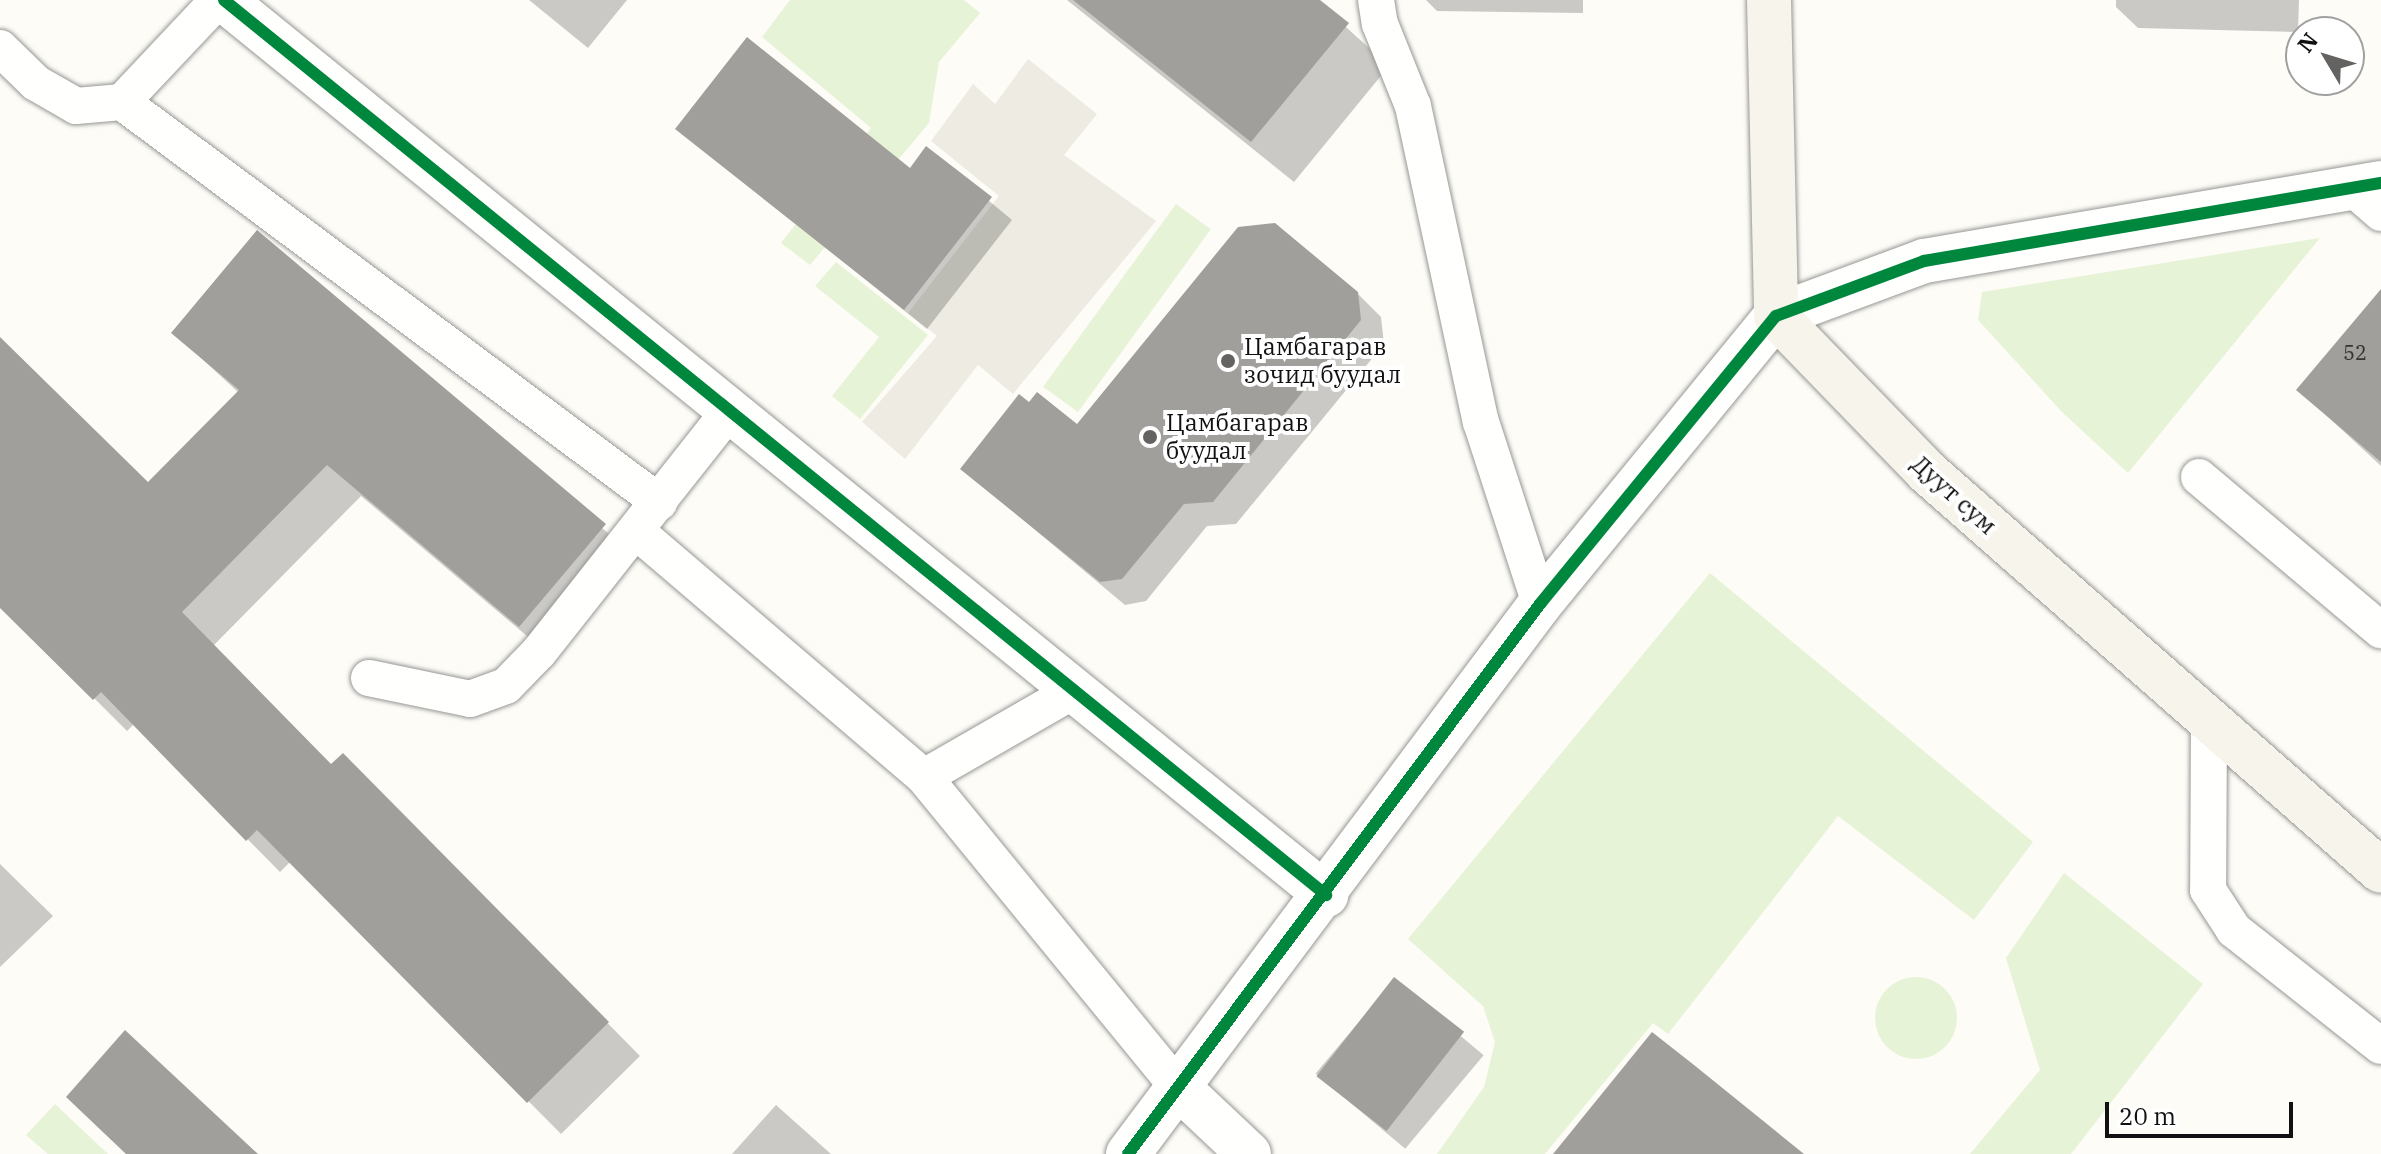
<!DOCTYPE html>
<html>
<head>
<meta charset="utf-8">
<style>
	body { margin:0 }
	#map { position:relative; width:2381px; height:1154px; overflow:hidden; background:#fdfcf7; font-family:"IBM Plex Serif",serif }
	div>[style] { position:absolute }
	.green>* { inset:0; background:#e7f3d7; transform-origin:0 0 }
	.round { border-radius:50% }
	.plaza>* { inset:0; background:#edebe2 }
	.shadow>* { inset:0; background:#0003; transform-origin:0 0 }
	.building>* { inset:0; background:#a19f9c; transform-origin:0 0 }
	.roads { filter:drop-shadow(0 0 2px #979795) drop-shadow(0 0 2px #979795) }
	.lane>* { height:36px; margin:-18px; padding:0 18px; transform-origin:18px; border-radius:18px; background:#fffffe }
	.street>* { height:44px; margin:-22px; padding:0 22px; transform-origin:22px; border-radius:22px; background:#fffffe }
	.secondary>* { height:44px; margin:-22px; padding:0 22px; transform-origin:22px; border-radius:22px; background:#f6f4eb }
	.cycleway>* { height:12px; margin:-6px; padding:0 6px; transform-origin:6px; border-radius:6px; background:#00873e }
	.dots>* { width:22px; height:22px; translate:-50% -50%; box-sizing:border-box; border:4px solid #fff; border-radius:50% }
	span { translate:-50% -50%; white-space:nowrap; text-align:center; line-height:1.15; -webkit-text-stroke:8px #fff; paint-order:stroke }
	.number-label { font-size:20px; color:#353434 }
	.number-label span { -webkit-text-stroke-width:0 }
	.poi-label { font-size:24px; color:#111 }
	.left { translate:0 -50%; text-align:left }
	.street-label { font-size:24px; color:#111 }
	.north { position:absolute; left:2285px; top:16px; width:80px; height:80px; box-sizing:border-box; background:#fff; border:2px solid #a0a0a0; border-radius:50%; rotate:308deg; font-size:22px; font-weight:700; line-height:32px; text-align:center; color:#111 }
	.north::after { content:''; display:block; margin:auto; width:28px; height:36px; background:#646362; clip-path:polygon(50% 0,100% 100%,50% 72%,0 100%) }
	.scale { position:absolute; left:2105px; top:1102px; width:188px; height:36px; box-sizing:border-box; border:4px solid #111; border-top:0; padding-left:10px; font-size:24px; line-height:28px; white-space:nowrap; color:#111; -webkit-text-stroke:6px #fff; paint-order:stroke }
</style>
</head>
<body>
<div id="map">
	<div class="green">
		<i style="clip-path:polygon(790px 0,964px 0,980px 13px,939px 62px,929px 123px,810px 265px,781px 243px,871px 128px,762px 37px)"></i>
		<i style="left:1176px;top:204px;width:43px;height:226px;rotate:36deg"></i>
		<i style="clip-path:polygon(2320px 238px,2128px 473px,2062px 412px,1978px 320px,1982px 292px)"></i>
		<i style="clip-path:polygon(836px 262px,928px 335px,860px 419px,832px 396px,879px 337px,815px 286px)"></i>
		<i style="clip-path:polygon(1710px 573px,2033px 842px,1974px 920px,1838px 816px,1668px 1034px,1653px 1023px,1545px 1154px,1437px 1154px,1484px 1087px,1495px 1042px,1483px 1006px,1408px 939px)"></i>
		<i style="clip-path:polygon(2064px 873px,2203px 984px,2071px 1154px,1970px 1154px,2040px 1070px,2006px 958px)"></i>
		<i class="round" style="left:1875px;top:977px;width:82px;height:82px"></i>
		<i style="clip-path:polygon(55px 1104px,108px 1154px,48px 1154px,26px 1135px)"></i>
	</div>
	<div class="plaza">
		<i style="clip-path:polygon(1028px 59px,1097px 114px,1064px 155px,1156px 221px,1013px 394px,978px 365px,905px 459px,862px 422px,937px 336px,908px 313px,999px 196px,931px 141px,973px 84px,995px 104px)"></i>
	</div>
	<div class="shadow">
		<i style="clip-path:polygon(529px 0,627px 0,588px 48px)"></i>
		<i style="clip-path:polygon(1067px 0,1316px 0,1389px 66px,1294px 182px)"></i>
		<i style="clip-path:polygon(1426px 0,1583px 0,1583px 13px,1437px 11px)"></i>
		<i style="clip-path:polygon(2116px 0,2299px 0,2298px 32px,2138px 28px,2116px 7px)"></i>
		<i style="clip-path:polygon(677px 128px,910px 171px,927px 149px,1012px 220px,927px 329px)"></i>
		<i style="clip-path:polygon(258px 233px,637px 558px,553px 658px,361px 496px,213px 646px,331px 767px,343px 755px,640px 1056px,561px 1134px,291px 861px,280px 872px,134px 724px,127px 731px,16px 620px,0 597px,0 340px,148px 485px,239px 393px,174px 333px)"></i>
		<i style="clip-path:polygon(1357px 293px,1381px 317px,1384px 344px,1236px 524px,1207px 526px,1146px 601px,1125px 605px,962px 469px,1029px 405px,1077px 427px)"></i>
		<i style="clip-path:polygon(2381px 317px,2381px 466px,2299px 390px)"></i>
		<i style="clip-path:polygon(0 864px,53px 916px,0 967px)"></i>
		<i style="left:1394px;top:980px;width:117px;height:122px;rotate:40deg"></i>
		<i style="clip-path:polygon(776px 1105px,831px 1154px,732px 1154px)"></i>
	</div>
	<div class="building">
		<i style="clip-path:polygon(1073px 0,1320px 0,1349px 23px,1251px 142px)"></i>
		<i style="clip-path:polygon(747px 37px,910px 168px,926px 146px,992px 197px,904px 310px,675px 129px)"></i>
		<i style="clip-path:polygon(1275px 223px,1358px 292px,1361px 320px,1213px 502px,1184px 504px,1122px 579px,1100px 582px,960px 469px,1019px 394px,1029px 402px,1037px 392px,1077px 424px,1238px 227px)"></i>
		<i style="clip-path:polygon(257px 230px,606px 524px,519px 627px,327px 465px,182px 612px,331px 764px,343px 753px,609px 1022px,527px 1103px,257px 830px,246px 841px,101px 692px,93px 700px,0 608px,0 337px,148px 482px,239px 390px,171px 333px)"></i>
		<i style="clip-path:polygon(2381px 289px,2381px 462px,2296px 390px)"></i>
		<i style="left:1394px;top:977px;width:89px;height:126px;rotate:38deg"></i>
		<i style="clip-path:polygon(125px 1030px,258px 1154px,126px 1154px,66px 1097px)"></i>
		<i style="clip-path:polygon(1652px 1032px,1694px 1065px,1804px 1154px,1553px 1154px)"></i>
	</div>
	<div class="roads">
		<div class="lane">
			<i style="left:1376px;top:0;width:24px;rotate:81deg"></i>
			<i style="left:1380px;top:24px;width:88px;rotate:68.1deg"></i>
			<i style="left:1413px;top:106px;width:323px;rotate:77.9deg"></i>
			<i style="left:1481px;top:422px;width:191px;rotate:72deg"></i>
			<i style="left:0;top:48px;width:50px;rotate:44.2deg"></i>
			<i style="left:36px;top:83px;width:46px;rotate:29.9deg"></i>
			<i style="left:76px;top:106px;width:46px;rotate:-5deg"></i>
			<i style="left:122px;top:102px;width:140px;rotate:-46.7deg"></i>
			<i style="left:122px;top:102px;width:670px;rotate:36.68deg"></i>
			<i style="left:2350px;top:186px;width:41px;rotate:41.1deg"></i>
			<i style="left:2199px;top:477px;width:238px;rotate:40.1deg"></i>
			<i style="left:636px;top:531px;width:379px;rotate:40.5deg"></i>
			<i style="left:924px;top:777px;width:174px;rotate:-29.9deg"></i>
			<i style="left:369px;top:678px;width:103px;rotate:11.7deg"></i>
			<i style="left:470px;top:699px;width:38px;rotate:-20deg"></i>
			<i style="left:506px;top:686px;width:47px;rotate:-45.9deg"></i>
			<i style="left:539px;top:652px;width:308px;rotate:-51.7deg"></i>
			<i style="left:2209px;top:720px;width:170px;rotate:90.3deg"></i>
			<i style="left:2208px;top:890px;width:48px;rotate:57deg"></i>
			<i style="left:2234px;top:930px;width:187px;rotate:38.3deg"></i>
			<i style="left:924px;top:777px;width:402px;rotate:50.7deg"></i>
		</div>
		<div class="street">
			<i style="left:224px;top:0;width:1420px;rotate:39.08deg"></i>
			<i style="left:1179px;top:1088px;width:96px;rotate:43.3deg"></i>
			<i style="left:1128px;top:1154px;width:687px;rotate:-53.16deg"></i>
			<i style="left:1540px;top:604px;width:372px;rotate:-50.7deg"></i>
			<i style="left:1776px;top:316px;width:158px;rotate:-20.4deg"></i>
			<i style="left:1924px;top:261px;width:464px;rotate:-9.7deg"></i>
		</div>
		<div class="secondary">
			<i style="left:1769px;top:0;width:316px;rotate:88.7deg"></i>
			<i style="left:1776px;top:316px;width:217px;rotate:45.9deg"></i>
			<i style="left:1927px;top:472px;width:604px;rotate:41.31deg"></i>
		</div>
	</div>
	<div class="cycleway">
		<i style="left:224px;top:0;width:1420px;rotate:39.08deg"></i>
		<i style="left:1128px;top:1154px;width:687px;rotate:-53.16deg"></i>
		<i style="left:1540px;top:604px;width:372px;rotate:-50.7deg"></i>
		<i style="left:1776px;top:316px;width:158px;rotate:-20.4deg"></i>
		<i style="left:1924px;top:261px;width:464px;rotate:-9.7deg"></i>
	</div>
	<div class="dots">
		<i style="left:1228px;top:361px;background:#646362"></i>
		<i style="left:1150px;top:437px;background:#646362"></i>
	</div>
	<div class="number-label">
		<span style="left:2355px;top:352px">52</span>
	</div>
	<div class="poi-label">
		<span class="left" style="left:1244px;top:361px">Цамбагарав<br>зочид буудал</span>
		<span class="left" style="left:1166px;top:437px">Цамбагарав<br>буудал</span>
	</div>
	<div class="street-label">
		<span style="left:1954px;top:495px;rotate:42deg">Дуут сум</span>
	</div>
	<div class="north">N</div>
	<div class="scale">20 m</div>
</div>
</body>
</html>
